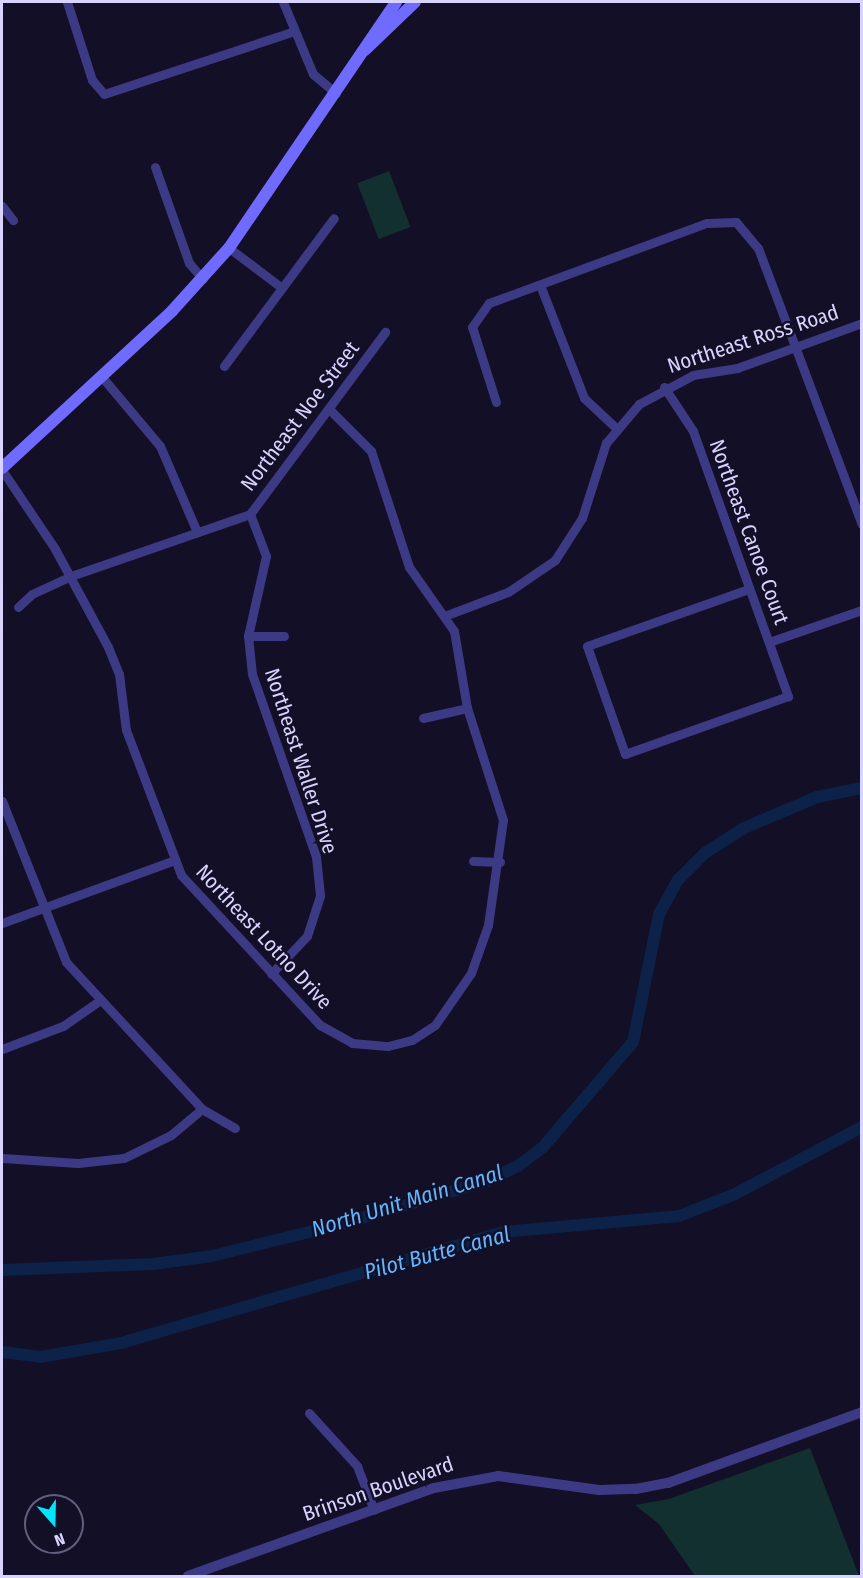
<!DOCTYPE html>
<html>
<head>
<meta charset="utf-8">
<style>
	body { margin:0 }
	#map { position:relative; width:863px; height:1578px; overflow:hidden; background:#130f26; font-family:"Fira Sans Condensed",sans-serif }
	div>[style] { position:absolute }
	.green>* { inset:0; background:#12302f; transform-origin:0 0 }
	.canal>* { height:12px; margin:-6px; padding:0 6px; transform-origin:6px; border-radius:6px; background:#0c2248 }
	.minor>* { height:9px; margin:-4.5px; padding:0 4.5px; transform-origin:4.5px; border-radius:4.5px; background:#3d3a85 }
	.tertiary>* { height:10px; margin:-5px; padding:0 5px; transform-origin:5px; border-radius:5px; background:#3d3a85 }
	.secondary>* { height:12px; margin:-6px; padding:0 6px; transform-origin:6px; border-radius:6px; background:#6f6bff }
	span { translate:-50% -50%; white-space:nowrap; text-align:center; line-height:1.15; -webkit-text-stroke:5px #130f26; paint-order:stroke }
	.street-label { font-size:21px; color:#d9d4ff }
	.water-label { font-size:22px; color:#62b6ff; font-style:italic }
	.frame { position:absolute; inset:0; border:3px solid #d9d4ff; pointer-events:none }
	.north { position:absolute; left:24px; top:1494px; width:60px; height:60px; box-sizing:border-box; background:#130f26; border:2px solid #625e7d; border-radius:50%; rotate:160deg; font-size:16px; font-weight:700; line-height:24px; text-align:center; color:#d9d4ff }
	.north::after { content:''; display:block; margin:auto; width:21px; height:27px; background:#00e5ff; clip-path:polygon(50% 0,100% 100%,50% 72%,0 100%) }
</style>
</head>
<body>
<div id="map">
	<div class="green">
		<i style="left:389px;top:171px;width:60px;height:34px;rotate:69deg"></i>
		<i style="clip-path:polygon(810px 1448px,859px 1576px,695px 1576px,659px 1524px,635px 1505px,669px 1499px)"></i>
	</div>
	<div class="canal">
		<i style="left:2px;top:1270px;width:151px;rotate:-2.3deg"></i>
		<i style="left:153px;top:1264px;width:60px;rotate:-7.7deg"></i>
		<i style="left:212px;top:1256px;width:141px;rotate:-13.9deg"></i>
		<i style="left:349px;top:1222px;width:144px;rotate:-16.5deg"></i>
		<i style="left:487px;top:1181px;width:34px;rotate:-26deg"></i>
		<i style="left:518px;top:1166px;width:31px;rotate:-37deg"></i>
		<i style="left:543px;top:1147px;width:138px;rotate:-49.4deg"></i>
		<i style="left:633px;top:1042px;width:131px;rotate:-78.5deg"></i>
		<i style="left:659px;top:914px;width:39px;rotate:-61deg"></i>
		<i style="left:678px;top:880px;width:38px;rotate:-45deg"></i>
		<i style="left:705px;top:853px;width:46px;rotate:-32.7deg"></i>
		<i style="left:744px;top:828px;width:79px;rotate:-23deg"></i>
		<i style="left:817px;top:797px;width:46px;rotate:-11.3deg"></i>
		<i style="left:2px;top:1352px;width:38px;rotate:7deg"></i>
		<i style="left:40px;top:1357px;width:82px;rotate:-9.8deg"></i>
		<i style="left:121px;top:1343px;width:398px;rotate:-16.2deg"></i>
		<i style="left:503px;top:1232px;width:177px;rotate:-5.2deg"></i>
		<i style="left:679px;top:1216px;width:58px;rotate:-21.3deg"></i>
		<i style="left:733px;top:1195px;width:146px;rotate:-27.8deg"></i>
	</div>
	<div class="minor">
		<i style="left:67px;top:2px;width:82px;rotate:72.2deg"></i>
		<i style="left:92px;top:80px;width:18px;rotate:49deg"></i>
		<i style="left:104px;top:94px;width:200px;rotate:-18.3deg"></i>
		<i style="left:283px;top:2px;width:78px;rotate:67.4deg"></i>
		<i style="left:313px;top:74px;width:30px;rotate:40deg"></i>
		<i style="left:155px;top:167px;width:102px;rotate:70.5deg"></i>
		<i style="left:189px;top:263px;width:21px;rotate:49deg"></i>
		<i style="left:2px;top:206px;width:18px;rotate:52deg"></i>
		<i style="left:229px;top:248px;width:66px;rotate:37deg"></i>
		<i style="left:540px;top:285px;width:121px;rotate:68.7deg"></i>
		<i style="left:584px;top:398px;width:42px;rotate:43.1deg"></i>
		<i style="left:224px;top:366px;width:184px;rotate:-53.4deg"></i>
		<i style="left:102px;top:377px;width:90px;rotate:50deg"></i>
		<i style="left:160px;top:446px;width:94px;rotate:66.7deg"></i>
		<i style="left:664px;top:387px;width:53px;rotate:56.6deg"></i>
		<i style="left:693px;top:431px;width:282px;rotate:70.3deg"></i>
		<i style="left:788px;top:696px;width:173px;rotate:160.4deg"></i>
		<i style="left:625px;top:754px;width:114px;rotate:-109.4deg"></i>
		<i style="left:587px;top:646px;width:172px;rotate:-19.4deg"></i>
		<i style="left:496px;top:402px;width:79px;rotate:-107.7deg"></i>
		<i style="left:472px;top:327px;width:29px;rotate:-55deg"></i>
		<i style="left:489px;top:303px;width:232px;rotate:-20.2deg"></i>
		<i style="left:707px;top:223px;width:29px;rotate:-2deg"></i>
		<i style="left:736px;top:222px;width:34px;rotate:50deg"></i>
		<i style="left:758px;top:248px;width:295px;rotate:69.4deg"></i>
		<i style="left:2px;top:470px;width:95px;rotate:56.1deg"></i>
		<i style="left:55px;top:549px;width:111px;rotate:61.6deg"></i>
		<i style="left:108px;top:647px;width:29px;rotate:68deg"></i>
		<i style="left:119px;top:674px;width:56px;rotate:82.9deg"></i>
		<i style="left:126px;top:730px;width:155px;rotate:69.2deg"></i>
		<i style="left:181px;top:875px;width:205px;rotate:47.2deg"></i>
		<i style="left:320px;top:1025px;width:37px;rotate:29deg"></i>
		<i style="left:352px;top:1043px;width:36px;rotate:5deg"></i>
		<i style="left:388px;top:1046px;width:25px;rotate:-14deg"></i>
		<i style="left:412px;top:1040px;width:27px;rotate:-33deg"></i>
		<i style="left:435px;top:1025px;width:63px;rotate:-55.3deg"></i>
		<i style="left:471px;top:973px;width:51px;rotate:-70.5deg"></i>
		<i style="left:488px;top:925px;width:106px;rotate:-81.9deg"></i>
		<i style="left:503px;top:820px;width:118px;rotate:-107.8deg"></i>
		<i style="left:467px;top:708px;width:78px;rotate:-99.6deg"></i>
		<i style="left:454px;top:631px;width:78px;rotate:-125.1deg"></i>
		<i style="left:409px;top:567px;width:122px;rotate:-108.1deg"></i>
		<i style="left:371px;top:451px;width:58px;rotate:-135deg"></i>
		<i style="left:250px;top:514px;width:45px;rotate:69.1deg"></i>
		<i style="left:266px;top:556px;width:82px;rotate:102.7deg"></i>
		<i style="left:248px;top:636px;width:38px;rotate:84deg"></i>
		<i style="left:252px;top:674px;width:194px;rotate:70.7deg"></i>
		<i style="left:316px;top:857px;width:39px;rotate:84deg"></i>
		<i style="left:320px;top:896px;width:42px;rotate:108deg"></i>
		<i style="left:307px;top:936px;width:52px;rotate:133.5deg"></i>
		<i style="left:18px;top:607px;width:19px;rotate:-43deg"></i>
		<i style="left:32px;top:594px;width:43px;rotate:-24.8deg"></i>
		<i style="left:71px;top:576px;width:189px;rotate:-19.1deg"></i>
		<i style="left:250px;top:514px;width:227px;rotate:-53.4deg"></i>
		<i style="left:447px;top:615px;width:65px;rotate:-20.7deg"></i>
		<i style="left:508px;top:592px;width:57px;rotate:-34.2deg"></i>
		<i style="left:555px;top:560px;width:50px;rotate:-57.3deg"></i>
		<i style="left:582px;top:518px;width:79px;rotate:-72.3deg"></i>
		<i style="left:606px;top:443px;width:51px;rotate:-49.8deg"></i>
		<i style="left:639px;top:404px;width:61px;rotate:-28.2deg"></i>
		<i style="left:693px;top:375px;width:45px;rotate:-9deg"></i>
		<i style="left:737px;top:368px;width:133px;rotate:-19.8deg"></i>
		<i style="left:248px;top:636px;width:36px"></i>
		<i style="left:769px;top:642px;width:98px;rotate:-19deg"></i>
		<i style="left:423px;top:718px;width:45px;rotate:-12.8deg"></i>
		<i style="left:2px;top:801px;width:173px;rotate:68.3deg"></i>
		<i style="left:66px;top:962px;width:200px;rotate:47.2deg"></i>
		<i style="left:202px;top:1109px;width:38px;rotate:30deg"></i>
		<i style="left:473px;top:861px;width:27px;rotate:2deg"></i>
		<i style="left:2px;top:923px;width:181px;rotate:-20deg"></i>
		<i style="left:2px;top:1049px;width:65px;rotate:-20.7deg"></i>
		<i style="left:63px;top:1026px;width:44px;rotate:-34.8deg"></i>
		<i style="left:2px;top:1158px;width:76px;rotate:3.8deg"></i>
		<i style="left:78px;top:1163px;width:46px;rotate:-6.2deg"></i>
		<i style="left:124px;top:1158px;width:52px;rotate:-26.1deg"></i>
		<i style="left:171px;top:1135px;width:40px;rotate:-40deg"></i>
		<i style="left:309px;top:1413px;width:72px;rotate:47.8deg"></i>
		<i style="left:357px;top:1466px;width:47px;rotate:68.9deg"></i>
	</div>
	<div class="tertiary">
		<i style="left:188px;top:1576px;width:261px;rotate:-19.7deg"></i>
		<i style="left:434px;top:1488px;width:65px;rotate:-10.6deg"></i>
		<i style="left:498px;top:1476px;width:102px;rotate:7.9deg"></i>
		<i style="left:599px;top:1490px;width:37px;rotate:-2deg"></i>
		<i style="left:636px;top:1489px;width:33px;rotate:-11deg"></i>
		<i style="left:668px;top:1483px;width:207px;rotate:-20.1deg"></i>
	</div>
	<div class="secondary">
		<i style="left:365px;top:50px;width:69px;rotate:-43.8deg"></i>
		<i style="left:2px;top:468px;width:231px;rotate:-42.7deg"></i>
		<i style="left:172px;top:311px;width:85px;rotate:-47.9deg"></i>
		<i style="left:229px;top:248px;width:297px;rotate:-55.8deg"></i>
	</div>
	<div class="street-label">
		<span style="left:753px;top:339px;rotate:-18deg">Northeast Ross Road</span>
		<span style="left:300px;top:416px;rotate:-53deg">Northeast Noe Street</span>
		<span style="left:749px;top:532px;rotate:70deg">Northeast Canoe Court</span>
		<span style="left:301px;top:761px;rotate:72deg">Northeast Waller Drive</span>
		<span style="left:264px;top:937px;rotate:47deg">Northeast Lotno Drive</span>
		<span style="left:378px;top:1489px;rotate:-19deg">Brinson Boulevard</span>
	</div>
	<div class="water-label">
		<span style="left:407px;top:1201px;rotate:-17deg">North Unit Main Canal</span>
		<span style="left:437px;top:1253px;rotate:-15deg">Pilot Butte Canal</span>
	</div>
	<div class="frame"></div>
	<div class="north">N</div>
</div>
</body>
</html>
